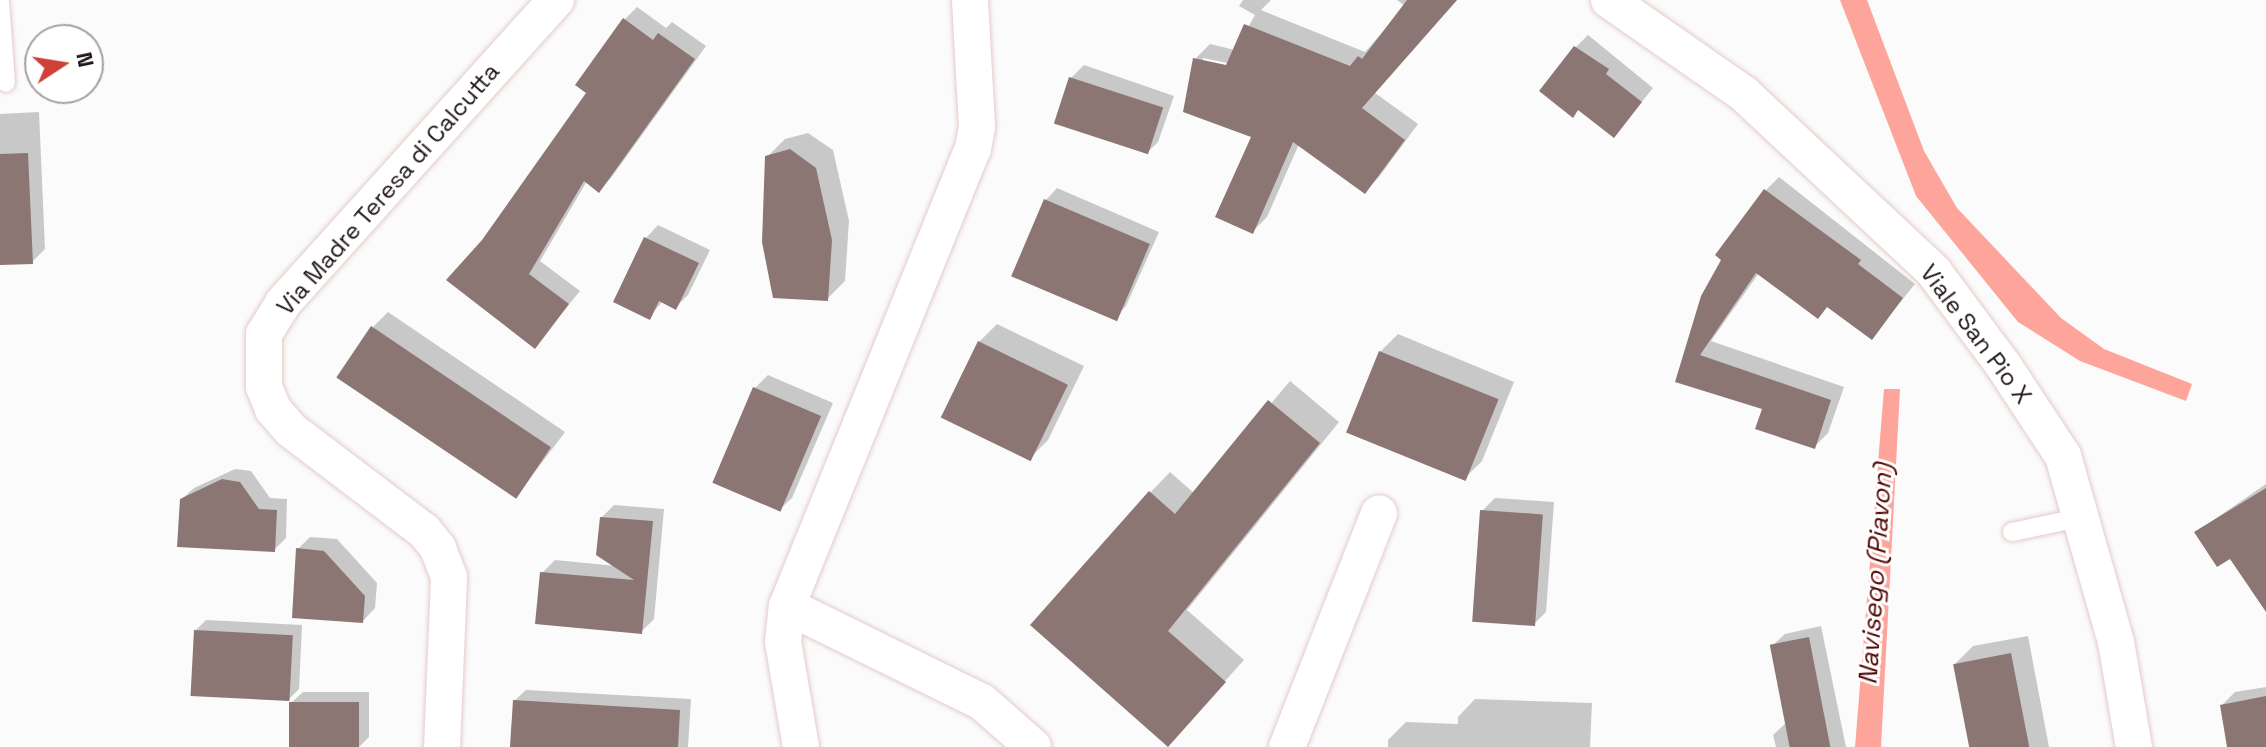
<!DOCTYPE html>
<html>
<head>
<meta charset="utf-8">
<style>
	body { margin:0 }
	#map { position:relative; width:2266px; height:747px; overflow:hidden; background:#fbfbfb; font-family:"Space Grotesk",sans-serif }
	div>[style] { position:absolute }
	.water>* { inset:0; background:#fda59a }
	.shadow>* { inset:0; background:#0003 }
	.building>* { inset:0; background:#8c7673; transform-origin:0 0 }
	.roads { filter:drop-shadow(0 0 2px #e3cbc8) drop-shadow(0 0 2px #e3cbc8) }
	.lane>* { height:18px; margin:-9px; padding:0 9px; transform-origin:9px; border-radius:9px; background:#fff }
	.street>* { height:36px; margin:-18px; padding:0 18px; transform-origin:18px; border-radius:18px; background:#fff }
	span { translate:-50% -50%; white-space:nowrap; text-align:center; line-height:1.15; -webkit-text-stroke:6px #fff; paint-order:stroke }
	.street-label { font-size:24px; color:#1e1615 }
	.water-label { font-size:26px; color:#550707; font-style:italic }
	.north { position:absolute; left:24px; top:24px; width:80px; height:80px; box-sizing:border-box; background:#fff; border:2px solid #a5a2a1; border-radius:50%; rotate:78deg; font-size:22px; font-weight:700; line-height:32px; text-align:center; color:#1e1615 }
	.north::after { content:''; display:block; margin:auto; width:28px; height:36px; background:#ce4038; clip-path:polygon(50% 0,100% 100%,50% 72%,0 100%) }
</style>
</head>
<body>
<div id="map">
	<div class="water">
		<i style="clip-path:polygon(1840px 0,1867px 0,1924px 151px,1957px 208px,2061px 318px,2104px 349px,2192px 384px,2186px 401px,2080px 361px,2018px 322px,1916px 196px)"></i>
		<i style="clip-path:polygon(1884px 389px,1900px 389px,1881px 747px,1855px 747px)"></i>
	</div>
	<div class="shadow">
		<i style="clip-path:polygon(evenodd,1243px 0,1271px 0,1261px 10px,1365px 52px,1405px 6px,1397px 0,1457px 0,1375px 93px,1418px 124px,1379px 177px,1365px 191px,1299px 144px,1267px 217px,1252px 232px,1254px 136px,1195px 59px,1210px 44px,1235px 50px,1255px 15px,1239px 6px,1243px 0,1203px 58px,1237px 65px,1236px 69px,1203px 62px,1203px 58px)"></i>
		<i style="clip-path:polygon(637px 7px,666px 28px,672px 22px,706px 46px,611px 178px,599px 190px,587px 181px,540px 261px,580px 291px,535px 346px,484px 241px,589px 92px,624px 20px)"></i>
		<i style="clip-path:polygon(1588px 35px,1653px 88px,1614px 136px,1579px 109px,1573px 115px,1575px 48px)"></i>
		<i style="clip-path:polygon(1084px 65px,1174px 96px,1158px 142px,1146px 154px,1071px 78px)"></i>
		<i style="clip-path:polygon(39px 112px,45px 249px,32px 262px,0 263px,0 114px)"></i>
		<i style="clip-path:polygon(808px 133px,833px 150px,849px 221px,845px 281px,827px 299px,767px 157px,785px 139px)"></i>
		<i style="clip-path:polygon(1779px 177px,1915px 284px,1872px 337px,1829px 305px,1818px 316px,1759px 273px,1711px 341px,1844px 387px,1828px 433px,1814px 447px,1765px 408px,1677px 381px,1766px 190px)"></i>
		<i style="clip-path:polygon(1057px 188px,1159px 232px,1126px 306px,1115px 318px,1014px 275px,1046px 200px)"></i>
		<i style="clip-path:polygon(658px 225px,710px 250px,688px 295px,676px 307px,663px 301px,649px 317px,646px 238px)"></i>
		<i style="clip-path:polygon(388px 312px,565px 432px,516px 497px,373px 327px)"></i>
		<i style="clip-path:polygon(997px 324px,1084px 366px,1048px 440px,1031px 457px,979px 342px)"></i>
		<i style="clip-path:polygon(1398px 334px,1514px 382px,1482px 461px,1464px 479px,1380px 352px)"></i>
		<i style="clip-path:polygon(768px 375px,833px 403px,792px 498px,779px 510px,714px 482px,755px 388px)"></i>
		<i style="clip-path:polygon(1290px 381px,1339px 422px,1187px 610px,1244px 660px,1168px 744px,1150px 493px,1170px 472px,1195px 494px)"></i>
		<i style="clip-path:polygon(235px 469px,251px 471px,270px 498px,287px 499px,286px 538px,274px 550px,182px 499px,194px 488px)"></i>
		<i style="clip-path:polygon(2266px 484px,2266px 569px,2230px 556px,2196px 532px)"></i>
		<i style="clip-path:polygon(1495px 498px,1554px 502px,1546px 612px,1533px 625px,1482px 511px)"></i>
		<i style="clip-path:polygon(614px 505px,664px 509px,654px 619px,641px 632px,542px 573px,555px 560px,616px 566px,602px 517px)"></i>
		<i style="clip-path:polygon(310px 537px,337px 539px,377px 583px,375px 608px,363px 621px,298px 549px)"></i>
		<i style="clip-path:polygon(206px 620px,302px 625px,299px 689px,289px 699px,196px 630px)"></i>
		<i style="clip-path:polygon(1821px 626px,1846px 747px,1776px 747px,1773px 735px,1787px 722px,1772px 646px,1785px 634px)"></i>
		<i style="clip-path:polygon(2028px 636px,2049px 747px,1970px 747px,1955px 664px,1973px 646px)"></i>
		<i style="clip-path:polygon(2266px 687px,2266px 747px,2229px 747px,2222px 705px,2235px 692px)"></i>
		<i style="clip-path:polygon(526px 690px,691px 699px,688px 747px,512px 747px,514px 701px)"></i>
		<i style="clip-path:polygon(303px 692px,369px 692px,369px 737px,359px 747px,291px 747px,291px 703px)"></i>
		<i style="clip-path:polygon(1475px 699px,1592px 703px,1590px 747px,1388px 747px,1388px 740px,1406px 722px,1458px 724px,1458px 717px)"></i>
	</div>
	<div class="building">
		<i style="clip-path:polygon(1407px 0,1457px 0,1362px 108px,1405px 140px,1365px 194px,1293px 142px,1253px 234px,1215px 217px,1251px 137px,1183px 112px,1193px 58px,1226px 65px,1244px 24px,1350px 66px,1358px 56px,1362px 59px)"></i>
		<i style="clip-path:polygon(623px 18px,653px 40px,658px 33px,695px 59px,599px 193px,584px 181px,529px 274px,569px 304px,535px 349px,446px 280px,482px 240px,586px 93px,575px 85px)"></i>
		<i style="clip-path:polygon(1574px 46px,1609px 69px,1606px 74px,1642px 102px,1614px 138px,1578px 110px,1573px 118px,1539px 91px)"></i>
		<i style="left:1069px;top:77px;width:99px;height:49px;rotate:18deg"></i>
		<i style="clip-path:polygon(790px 149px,816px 168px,832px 240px,828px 301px,773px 298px,762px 242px,765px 156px)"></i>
		<i style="clip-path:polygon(28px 153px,33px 264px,0 265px,0 154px)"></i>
		<i style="clip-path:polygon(1764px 189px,1861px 260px,1858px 264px,1903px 298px,1872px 340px,1827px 307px,1818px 319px,1756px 273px,1700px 355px,1831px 400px,1815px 449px,1755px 429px,1762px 409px,1675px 382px,1701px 296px,1721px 260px,1715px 255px)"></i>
		<i style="left:1044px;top:199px;width:115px;height:84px;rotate:23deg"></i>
		<i style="clip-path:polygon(644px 237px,699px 263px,676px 310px,659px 301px,650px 320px,613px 302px)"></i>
		<i style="left:371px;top:326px;width:217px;height:62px;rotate:34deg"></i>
		<i style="left:978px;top:341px;width:100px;height:85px;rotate:26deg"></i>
		<i style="left:1379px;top:351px;width:129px;height:88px;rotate:22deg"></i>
		<i style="left:753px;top:387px;width:74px;height:104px;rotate:23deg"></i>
		<i style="clip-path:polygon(1268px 400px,1320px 443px,1168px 631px,1226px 682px,1168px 747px,1030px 625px,1149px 491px,1175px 514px)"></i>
		<i style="clip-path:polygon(222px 479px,240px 482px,259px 509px,277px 510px,275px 552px,177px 547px,180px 499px)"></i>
		<i style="clip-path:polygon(2266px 488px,2266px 612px,2230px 559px,2217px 567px,2194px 532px)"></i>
		<i style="left:1480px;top:510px;width:63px;height:112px;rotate:4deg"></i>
		<i style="clip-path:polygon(600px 517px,653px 521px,642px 634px,535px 624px,540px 572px,634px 580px,596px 555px)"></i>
		<i style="clip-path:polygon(296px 548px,324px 551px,365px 596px,363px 623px,292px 618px)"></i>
		<i style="left:194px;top:630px;width:99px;height:66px;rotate:3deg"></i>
		<i style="left:1809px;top:637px;width:112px;height:40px;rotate:79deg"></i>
		<i style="left:2011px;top:653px;width:96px;height:59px;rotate:79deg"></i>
		<i style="clip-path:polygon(2266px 696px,2266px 747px,2227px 747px,2220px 705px)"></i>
		<i style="clip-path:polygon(513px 700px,680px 710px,678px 747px,510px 747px)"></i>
		<i style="left:289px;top:702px;width:70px;height:45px"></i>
	</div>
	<div class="roads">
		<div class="lane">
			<i style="left:0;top:2px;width:81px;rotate:85.8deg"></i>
			<i style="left:2012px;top:532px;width:73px;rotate:-11.9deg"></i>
		</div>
		<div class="street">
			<i style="left:1609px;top:0;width:165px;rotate:34.8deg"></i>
			<i style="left:1744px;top:94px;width:260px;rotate:43.1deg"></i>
			<i style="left:1934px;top:272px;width:116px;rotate:53.4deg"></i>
			<i style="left:2003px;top:365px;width:109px;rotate:56.6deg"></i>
			<i style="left:2063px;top:456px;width:193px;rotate:74.1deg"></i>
			<i style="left:2116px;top:642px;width:107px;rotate:80.3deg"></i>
			<i style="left:787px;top:606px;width:217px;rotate:26.2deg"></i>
			<i style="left:982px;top:702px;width:68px;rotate:41.4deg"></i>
			<i style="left:442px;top:747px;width:170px;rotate:-87.6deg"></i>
			<i style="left:449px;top:577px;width:31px;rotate:-111deg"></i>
			<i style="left:438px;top:548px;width:22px;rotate:-129deg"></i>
			<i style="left:424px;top:531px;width:167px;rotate:-142.8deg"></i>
			<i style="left:291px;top:430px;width:28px;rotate:-131deg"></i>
			<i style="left:273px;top:409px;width:24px;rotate:-112deg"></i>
			<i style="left:264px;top:387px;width:53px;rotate:-90deg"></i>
			<i style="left:264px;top:334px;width:36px;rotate:-58deg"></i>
			<i style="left:283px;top:303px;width:408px;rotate:-48deg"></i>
			<i style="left:801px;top:747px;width:107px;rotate:-99.7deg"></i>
			<i style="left:783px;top:642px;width:36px;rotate:-84deg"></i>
			<i style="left:787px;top:606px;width:493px;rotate:-67.9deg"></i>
			<i style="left:973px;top:149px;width:23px;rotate:-80deg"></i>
			<i style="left:977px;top:126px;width:126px;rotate:-93.2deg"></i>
			<i style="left:1287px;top:747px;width:251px;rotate:-68.5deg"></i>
		</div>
	</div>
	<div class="street-label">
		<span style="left:388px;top:189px;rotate:-49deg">Via Madre Teresa di Calcutta</span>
		<span style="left:1976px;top:334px;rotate:53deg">Viale San Pio X</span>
	</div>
	<div class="water-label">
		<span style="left:1876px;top:574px;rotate:-86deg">Navisego (Piavon)</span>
	</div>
	<div class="north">N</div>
</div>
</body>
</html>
